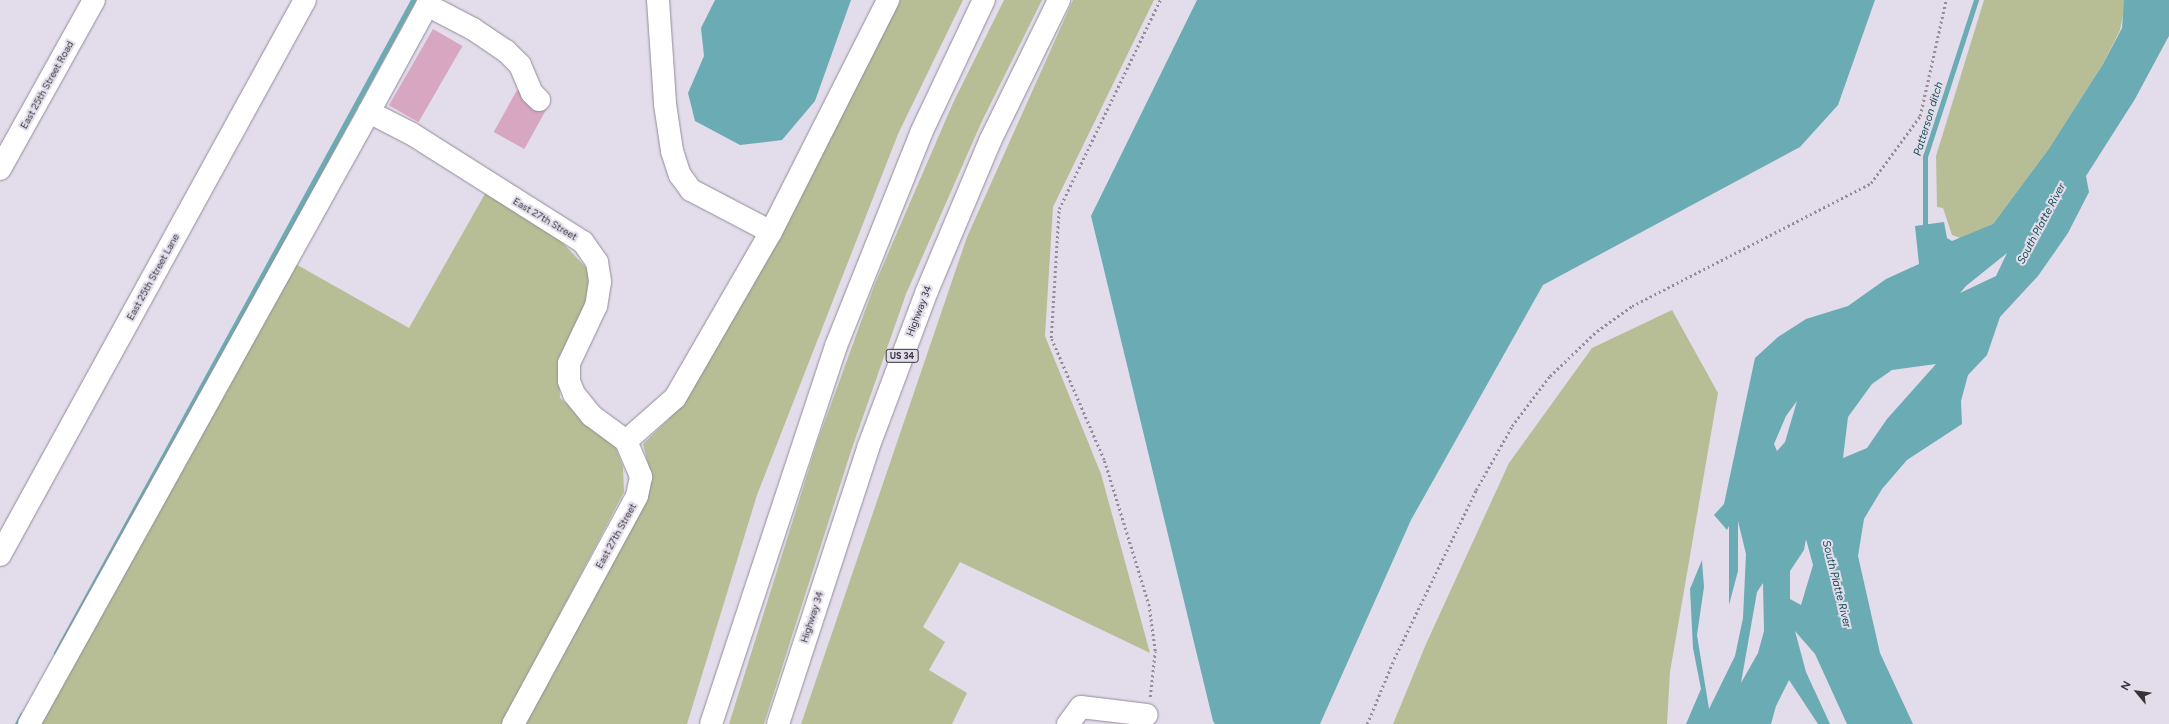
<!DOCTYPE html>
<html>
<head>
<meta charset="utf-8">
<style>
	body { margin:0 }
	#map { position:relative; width:2169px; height:724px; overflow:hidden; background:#e3dceb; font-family:Figtree,sans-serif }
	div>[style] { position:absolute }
	.green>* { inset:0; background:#b7be95 }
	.water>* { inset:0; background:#6bacb4 }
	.stream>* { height:4.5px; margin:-2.25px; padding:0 2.25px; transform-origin:2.25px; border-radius:2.25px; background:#6bacb4 }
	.building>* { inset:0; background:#d7a6c0; transform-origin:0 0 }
	.path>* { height:2.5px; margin-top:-1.25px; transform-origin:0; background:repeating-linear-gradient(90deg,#928d98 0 2px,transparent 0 5px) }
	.roads { filter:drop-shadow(0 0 1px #928c99) drop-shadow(0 0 1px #928c99) }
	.minor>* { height:22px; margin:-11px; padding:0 11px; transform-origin:11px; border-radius:11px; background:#fff }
	.highway>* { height:22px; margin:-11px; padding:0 11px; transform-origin:11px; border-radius:11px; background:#fff }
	span { translate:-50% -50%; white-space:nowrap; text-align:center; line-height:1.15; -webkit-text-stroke:4px #e3dceb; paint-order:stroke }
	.shield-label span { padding:1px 3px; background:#e3dceb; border:1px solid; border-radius:3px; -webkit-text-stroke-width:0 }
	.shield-label { font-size:9px; color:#37343a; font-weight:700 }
	.street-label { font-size:10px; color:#37343a }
	.water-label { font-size:11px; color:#154e55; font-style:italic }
	.north { position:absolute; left:2117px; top:672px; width:40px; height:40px; -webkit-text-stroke:3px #e3dceb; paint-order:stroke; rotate:299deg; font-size:11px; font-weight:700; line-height:16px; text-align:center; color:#37343a }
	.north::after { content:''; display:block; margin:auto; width:14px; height:18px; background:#37343a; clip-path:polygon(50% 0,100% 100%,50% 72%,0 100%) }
</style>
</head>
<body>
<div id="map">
	<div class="green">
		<i style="clip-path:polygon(899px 0,963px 0,898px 134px,757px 495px,687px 724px,518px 724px,651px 475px,643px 444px,669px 419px)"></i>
		<i style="clip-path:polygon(1004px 0,1042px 0,982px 121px,906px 294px,851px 451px,764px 724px,729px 724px,818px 440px,874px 286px,953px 103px)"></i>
		<i style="clip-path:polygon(1073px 0,1154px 0,1053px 207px,1045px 336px,1101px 474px,1150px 653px,960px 562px,923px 627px,945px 642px,929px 670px,967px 693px,952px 724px,801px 724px,967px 237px)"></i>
		<i style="clip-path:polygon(1984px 0,2126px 0,2120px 30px,2103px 64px,2048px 150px,1993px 224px,1963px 239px,1952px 235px,1943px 208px,1937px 207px,1936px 156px)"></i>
		<i style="clip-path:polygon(486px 192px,561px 241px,590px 272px,584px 313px,558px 361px,560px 398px,614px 443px,623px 467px,624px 492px,502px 724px,41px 724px,292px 262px,409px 328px)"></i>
		<i style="clip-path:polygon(1672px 310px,1718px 393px,1670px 672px,1667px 724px,1393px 724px,1426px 644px,1509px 463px,1592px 348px)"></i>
	</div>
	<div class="water">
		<i style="clip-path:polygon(715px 0,851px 0,815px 101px,782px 140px,740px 145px,695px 121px,688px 93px,704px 56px,701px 28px)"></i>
		<i style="clip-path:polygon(1197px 0,1875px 0,1838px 105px,1800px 147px,1543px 285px,1411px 520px,1320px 724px,1215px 724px,1213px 721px,1091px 216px)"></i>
		<i style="clip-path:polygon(evenodd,2124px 0,2169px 0,2169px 36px,2164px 45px,2135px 99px,2086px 176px,2089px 192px,2068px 233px,2038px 276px,2000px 317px,1987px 355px,1968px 375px,1961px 401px,1962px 424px,1907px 460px,1882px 489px,1864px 519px,1858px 556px,1880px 653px,1913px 724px,1847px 724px,1815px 654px,1795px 631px,1806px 672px,1830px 724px,1818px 724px,1789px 680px,1776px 706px,1771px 724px,1686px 724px,1701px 689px,1693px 648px,1690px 589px,1702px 560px,1704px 587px,1697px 635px,1709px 709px,1735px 656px,1743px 618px,1746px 554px,1738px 521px,1738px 571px,1729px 605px,1729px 526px,1727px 530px,1714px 515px,1724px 504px,1755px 358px,1778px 337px,1806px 319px,1848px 306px,1886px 279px,1919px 264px,1915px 226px,1944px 222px,1947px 238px,1952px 241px,1993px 224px,2048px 150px,2103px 64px,2122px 28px,2124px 0,2007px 253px,1996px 276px,1960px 293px,1966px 286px,2007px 253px,2124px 0,1936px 364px,1887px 419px,1867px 448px,1843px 458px,1848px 417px,1872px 384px,1892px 370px,1936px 364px,2124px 0,1797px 401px,1785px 442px,1777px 451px,1774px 444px,1786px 416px,1797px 401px,2124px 0,1806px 539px,1813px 565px,1801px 605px,1790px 599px,1790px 571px,1804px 550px,1806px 539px,2124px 0,1763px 583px,1764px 631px,1758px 653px,1741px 683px,1757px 592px,1763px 583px)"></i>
	</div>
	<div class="stream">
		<i style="left:1925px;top:231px;width:74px;rotate:-90deg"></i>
		<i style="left:1925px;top:157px;width:165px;rotate:-72deg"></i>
		<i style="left:56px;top:653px;width:744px;rotate:-61.33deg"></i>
		<i style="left:17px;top:724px;width:10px;rotate:-61deg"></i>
	</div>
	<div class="building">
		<i style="left:433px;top:29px;width:34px;height:88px;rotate:30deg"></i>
		<i style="left:517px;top:90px;width:35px;height:48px;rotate:29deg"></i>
	</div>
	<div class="path">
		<i style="left:1150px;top:697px;width:46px;rotate:-83.8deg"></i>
		<i style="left:1155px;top:651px;width:45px;rotate:-97.6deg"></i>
		<i style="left:1149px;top:606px;width:153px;rotate:-107.1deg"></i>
		<i style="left:1104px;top:460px;width:133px;rotate:-113.5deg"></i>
		<i style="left:1051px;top:338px;width:129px;rotate:-86.5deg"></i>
		<i style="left:1059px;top:209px;width:232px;rotate:-64.2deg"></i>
		<i style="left:1367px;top:724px;width:70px;rotate:-67.4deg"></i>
		<i style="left:1394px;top:659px;width:188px;rotate:-64.1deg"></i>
		<i style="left:1476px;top:490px;width:73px;rotate:-60.6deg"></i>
		<i style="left:1512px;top:426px;width:63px;rotate:-52.8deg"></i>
		<i style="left:1550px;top:376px;width:65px;rotate:-43.8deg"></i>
		<i style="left:1597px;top:331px;width:43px;rotate:-35.5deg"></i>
		<i style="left:1632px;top:306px;width:269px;rotate:-27.2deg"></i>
		<i style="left:1871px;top:183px;width:83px;rotate:-53.8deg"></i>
		<i style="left:1920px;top:116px;width:119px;rotate:-77.4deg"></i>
	</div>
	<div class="roads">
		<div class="minor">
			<i style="left:430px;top:0;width:128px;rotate:118.6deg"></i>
			<i style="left:369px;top:112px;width:48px;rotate:27.1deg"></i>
			<i style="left:412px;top:134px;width:202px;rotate:32.3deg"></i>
			<i style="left:583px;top:242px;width:24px;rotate:55deg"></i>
			<i style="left:597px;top:262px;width:20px;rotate:81deg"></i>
			<i style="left:600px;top:282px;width:24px;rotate:99deg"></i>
			<i style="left:596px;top:306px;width:63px;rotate:115.3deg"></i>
			<i style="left:569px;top:363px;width:18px;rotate:90deg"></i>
			<i style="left:569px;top:381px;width:14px;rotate:69deg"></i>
			<i style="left:574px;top:394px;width:28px;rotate:51deg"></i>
			<i style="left:592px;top:416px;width:42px;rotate:36.3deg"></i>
			<i style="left:626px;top:441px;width:39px;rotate:67deg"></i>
			<i style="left:641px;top:477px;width:19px;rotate:102deg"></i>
			<i style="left:637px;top:496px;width:260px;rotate:118.5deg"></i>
			<i style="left:658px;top:0;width:104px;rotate:86.1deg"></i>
			<i style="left:665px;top:104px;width:48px;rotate:81.5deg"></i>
			<i style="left:672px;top:151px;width:25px;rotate:72deg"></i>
			<i style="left:680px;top:175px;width:19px;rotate:54deg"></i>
			<i style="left:691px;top:190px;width:90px;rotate:27.7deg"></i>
			<i style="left:427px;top:5px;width:52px;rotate:27.6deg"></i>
			<i style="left:473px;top:29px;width:40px;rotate:34deg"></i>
			<i style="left:506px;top:51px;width:20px;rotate:45deg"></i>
			<i style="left:520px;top:65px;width:30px;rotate:67deg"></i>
			<i style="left:532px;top:93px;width:10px;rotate:45deg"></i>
			<i style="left:0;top:169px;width:193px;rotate:-60.9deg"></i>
			<i style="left:626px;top:441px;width:65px;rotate:-41.3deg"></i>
			<i style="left:675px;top:398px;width:192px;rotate:-60deg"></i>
			<i style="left:771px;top:232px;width:260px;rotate:-63.2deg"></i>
			<i style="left:0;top:555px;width:633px;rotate:-61.21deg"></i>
			<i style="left:29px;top:724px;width:700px;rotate:-60.95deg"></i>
			<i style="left:1068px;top:724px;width:21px;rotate:-53deg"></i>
			<i style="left:1081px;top:707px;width:66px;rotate:6.9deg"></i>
		</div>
		<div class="highway">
			<i style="left:711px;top:724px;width:398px;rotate:-71.7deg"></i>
			<i style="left:836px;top:346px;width:229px;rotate:-68.2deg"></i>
			<i style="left:921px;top:133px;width:147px;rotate:-64.7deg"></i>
			<i style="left:778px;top:724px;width:290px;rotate:-71.9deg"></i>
			<i style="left:868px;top:448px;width:168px;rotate:-69.4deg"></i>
			<i style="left:927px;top:291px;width:163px;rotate:-67.2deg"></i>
			<i style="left:990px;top:141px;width:157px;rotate:-63.9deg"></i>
		</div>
	</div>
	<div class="shield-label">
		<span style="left:902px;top:356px">US 34</span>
	</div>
	<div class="street-label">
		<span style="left:47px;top:85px;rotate:-61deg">East 25th Street Road</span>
		<span style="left:545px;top:219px;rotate:31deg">East 27th Street</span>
		<span style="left:153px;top:277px;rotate:-61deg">East 25th Street Lane</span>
		<span style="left:919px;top:311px;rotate:-69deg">Highway 34</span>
		<span style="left:616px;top:536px;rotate:-61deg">East 27th Street</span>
		<span style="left:812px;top:617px;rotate:-72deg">Highway 34</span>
	</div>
	<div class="water-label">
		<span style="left:1929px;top:119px;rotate:-73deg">Patterson ditch</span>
		<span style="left:2042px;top:224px;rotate:-62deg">South Platte River</span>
		<span style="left:1836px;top:584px;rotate:76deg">South Platte River</span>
	</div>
	<div class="north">N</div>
</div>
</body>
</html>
